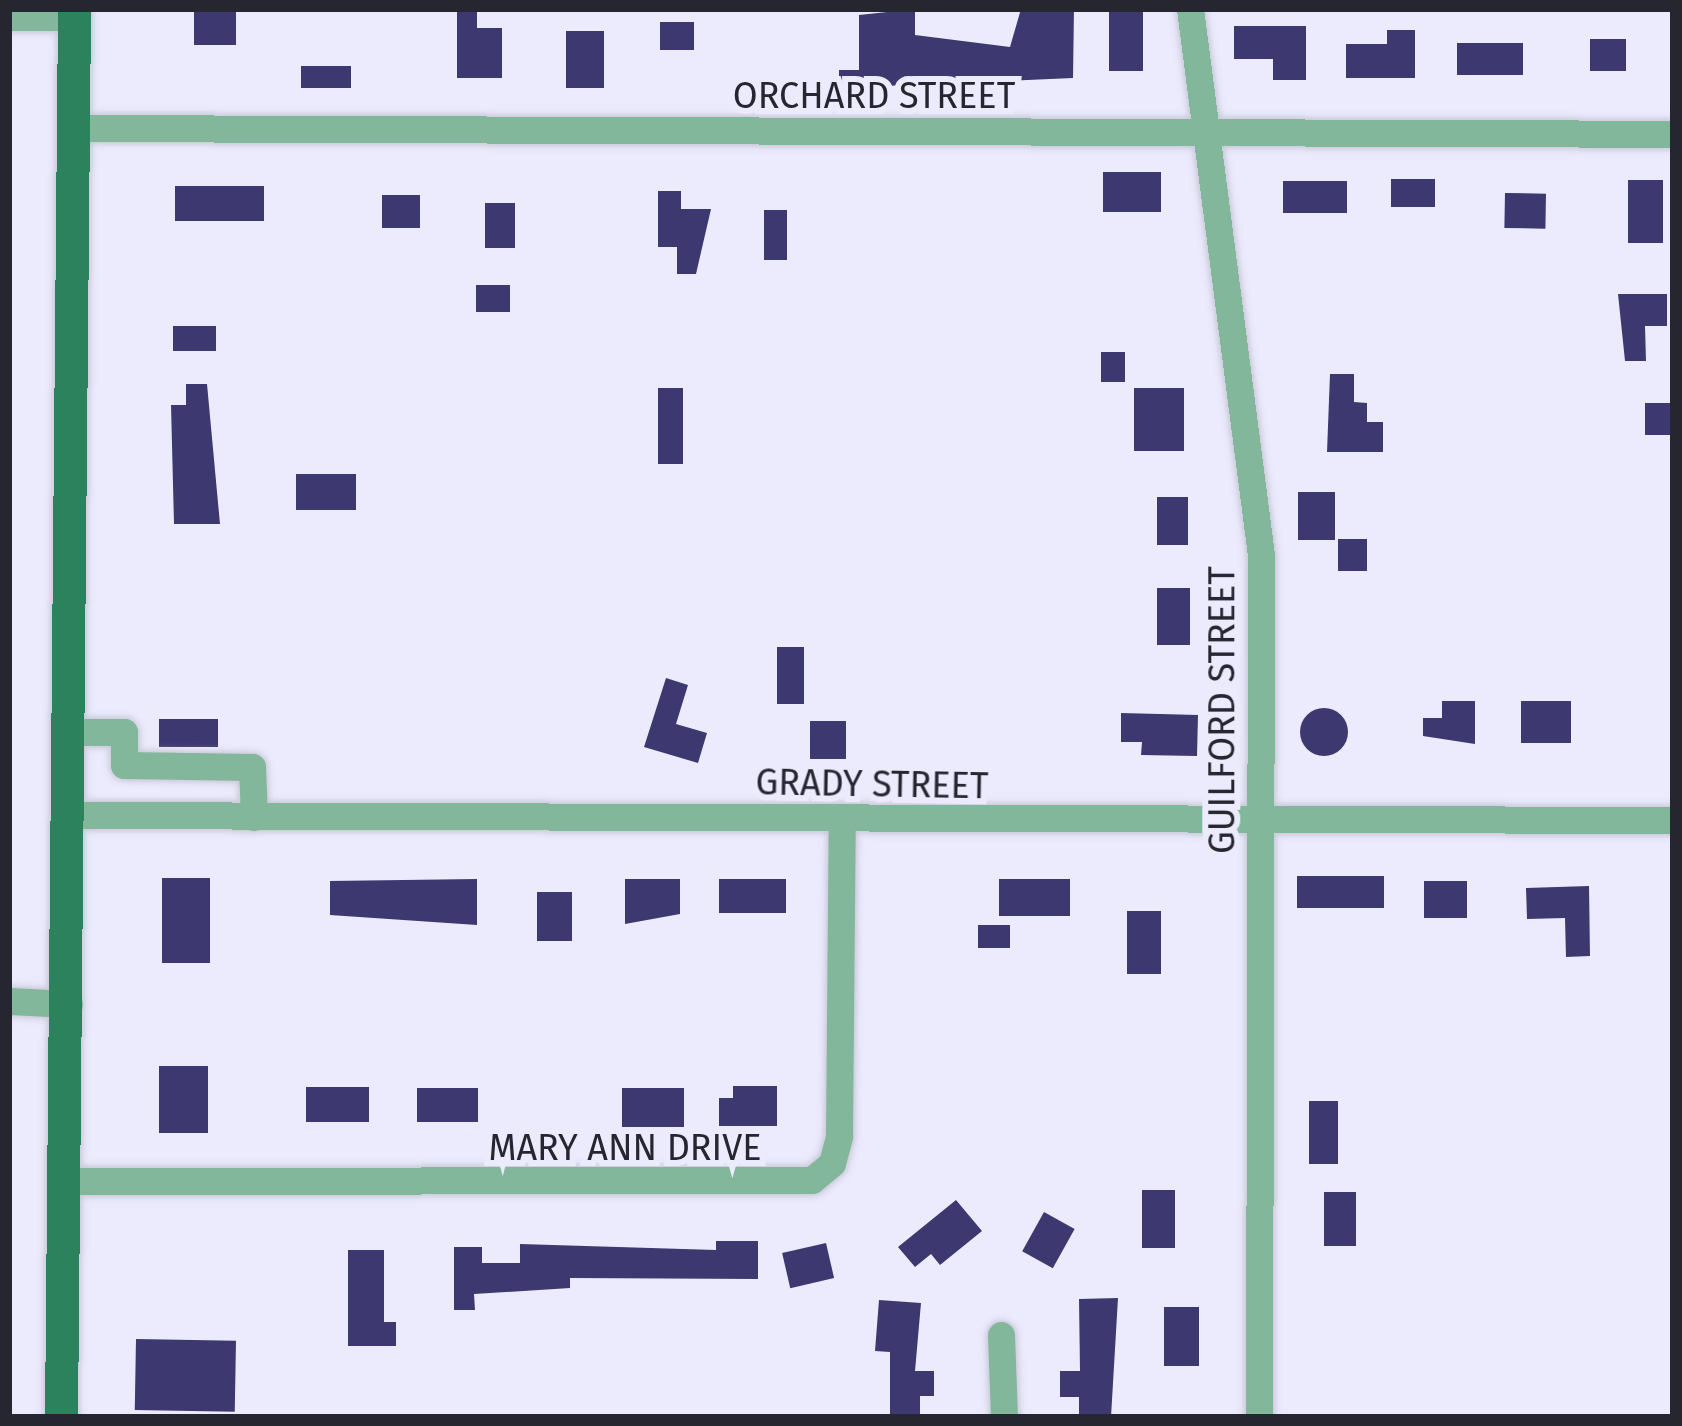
<!DOCTYPE html>
<html>
<head>
<meta charset="utf-8">
<style>
	body { margin:0 }
	#map { position:relative; width:1682px; height:1426px; overflow:hidden; background:#ebebfd; font-family:"Fira Sans",sans-serif }
	div>[style] { position:absolute }
	.building>* { inset:0; background:#3d386f; transform-origin:0 0 }
	.round { border-radius:50% }
	.roads { filter:drop-shadow(0 0 3px #c8c8d8) drop-shadow(0 0 3px #c8c8d8) }
	.minor>* { height:27px; margin:-13.5px; padding:0 13.5px; transform-origin:13.5px; border-radius:13.5px; background:#83b79b }
	.major>* { height:33px; margin:-16.5px; padding:0 16.5px; transform-origin:16.5px; border-radius:16.5px; background:#2b825c }
	span { translate:-50% -50%; white-space:nowrap; text-align:center; line-height:1.15; -webkit-text-stroke:12px #ebebfd; paint-order:stroke }
	.street-label { font-size:36px; color:#262631 }
	.frame { position:absolute; inset:0; border:12px solid #262631; pointer-events:none }
</style>
</head>
<body>
<div id="map">
	<div class="building">
		<i style="left:194px;top:9px;width:42px;height:36px"></i>
		<i style="clip-path:polygon(457px 9px,477px 9px,477px 28px,502px 28px,502px 78px,457px 78px)"></i>
		<i style="clip-path:polygon(915px 9px,915px 35px,1010px 47px,1021px 9px,1074px 9px,1073px 78px,839px 88px,839px 70px,859px 70px,859px 15px)"></i>
		<i style="left:1109px;top:9px;width:34px;height:62px"></i>
		<i style="left:660px;top:22px;width:34px;height:28px"></i>
		<i style="clip-path:polygon(1234px 26px,1306px 26px,1306px 80px,1273px 80px,1273px 59px,1234px 59px)"></i>
		<i style="clip-path:polygon(1387px 30px,1415px 30px,1415px 78px,1346px 78px,1346px 44px,1387px 44px)"></i>
		<i style="left:566px;top:31px;width:38px;height:57px"></i>
		<i style="left:1590px;top:39px;width:36px;height:32px"></i>
		<i style="left:1457px;top:43px;width:66px;height:32px"></i>
		<i style="left:301px;top:66px;width:50px;height:22px"></i>
		<i style="left:1103px;top:172px;width:58px;height:40px"></i>
		<i style="left:1391px;top:179px;width:44px;height:28px"></i>
		<i style="left:1628px;top:180px;width:35px;height:63px"></i>
		<i style="left:1283px;top:181px;width:64px;height:32px"></i>
		<i style="left:175px;top:186px;width:89px;height:35px"></i>
		<i style="clip-path:polygon(658px 191px,681px 191px,681px 209px,711px 209px,696px 274px,677px 274px,677px 247px,658px 247px)"></i>
		<i style="left:1505px;top:193px;width:41px;height:35px;rotate:1deg"></i>
		<i style="left:382px;top:195px;width:38px;height:33px"></i>
		<i style="left:485px;top:203px;width:30px;height:45px"></i>
		<i style="left:764px;top:210px;width:23px;height:50px"></i>
		<i style="left:476px;top:285px;width:34px;height:27px"></i>
		<i style="clip-path:polygon(1618px 294px,1667px 294px,1667px 326px,1645px 326px,1646px 361px,1625px 361px)"></i>
		<i style="left:173px;top:326px;width:43px;height:25px"></i>
		<i style="left:1101px;top:352px;width:24px;height:30px"></i>
		<i style="clip-path:polygon(1330px 374px,1354px 374px,1354px 402px,1367px 403px,1367px 422px,1383px 422px,1383px 452px,1327px 452px)"></i>
		<i style="clip-path:polygon(186px 384px,207px 384px,220px 524px,174px 524px,171px 405px,186px 405px)"></i>
		<i style="left:658px;top:388px;width:25px;height:76px"></i>
		<i style="left:1134px;top:388px;width:50px;height:63px"></i>
		<i style="left:1645px;top:403px;width:28px;height:32px"></i>
		<i style="left:296px;top:474px;width:60px;height:36px"></i>
		<i style="left:1298px;top:492px;width:37px;height:48px"></i>
		<i style="left:1157px;top:497px;width:31px;height:48px"></i>
		<i style="left:1338px;top:539px;width:29px;height:32px"></i>
		<i style="left:1157px;top:588px;width:33px;height:57px"></i>
		<i style="left:777px;top:647px;width:27px;height:57px"></i>
		<i style="clip-path:polygon(666px 678px,688px 685px,676px 724px,707px 733px,698px 763px,644px 747px)"></i>
		<i style="clip-path:polygon(1442px 701px,1475px 701px,1475px 744px,1423px 736px,1423px 718px,1442px 718px)"></i>
		<i style="left:1521px;top:701px;width:50px;height:42px"></i>
		<i class="round" style="left:1300px;top:708px;width:48px;height:48px"></i>
		<i style="clip-path:polygon(1121px 713px,1198px 715px,1197px 756px,1141px 755px,1142px 742px,1121px 742px)"></i>
		<i style="left:159px;top:719px;width:59px;height:28px"></i>
		<i style="left:810px;top:721px;width:36px;height:38px"></i>
		<i style="left:1384px;top:876px;width:32px;height:87px;rotate:90deg"></i>
		<i style="left:162px;top:878px;width:48px;height:85px"></i>
		<i style="clip-path:polygon(477px 879px,477px 925px,330px 915px,330px 881px)"></i>
		<i style="clip-path:polygon(625px 879px,680px 879px,680px 914px,625px 924px)"></i>
		<i style="left:719px;top:879px;width:67px;height:34px"></i>
		<i style="left:999px;top:879px;width:71px;height:37px"></i>
		<i style="left:1424px;top:881px;width:43px;height:37px"></i>
		<i style="clip-path:polygon(1589px 886px,1590px 956px,1566px 957px,1565px 918px,1527px 919px,1526px 888px)"></i>
		<i style="left:537px;top:892px;width:35px;height:49px"></i>
		<i style="left:1127px;top:911px;width:34px;height:63px"></i>
		<i style="left:978px;top:925px;width:32px;height:23px"></i>
		<i style="left:159px;top:1066px;width:49px;height:67px"></i>
		<i style="clip-path:polygon(733px 1086px,777px 1086px,777px 1126px,719px 1126px,719px 1098px,733px 1098px)"></i>
		<i style="left:306px;top:1087px;width:63px;height:35px"></i>
		<i style="left:417px;top:1088px;width:61px;height:34px"></i>
		<i style="left:622px;top:1088px;width:62px;height:39px"></i>
		<i style="left:1309px;top:1101px;width:29px;height:63px"></i>
		<i style="left:1142px;top:1190px;width:33px;height:58px"></i>
		<i style="left:1324px;top:1192px;width:32px;height:54px"></i>
		<i style="clip-path:polygon(956px 1200px,982px 1231px,940px 1265px,931px 1254px,915px 1267px,898px 1247px)"></i>
		<i style="left:1044px;top:1212px;width:35px;height:45px;rotate:29deg"></i>
		<i style="clip-path:polygon(716px 1241px,758px 1241px,758px 1279px,570px 1278px,570px 1288px,474px 1294px,475px 1310px,454px 1310px,454px 1247px,482px 1247px,482px 1263px,520px 1263px,520px 1244px,716px 1250px)"></i>
		<i style="left:826px;top:1243px;width:36px;height:45px;rotate:77deg"></i>
		<i style="clip-path:polygon(348px 1250px,384px 1250px,384px 1322px,396px 1322px,396px 1346px,348px 1346px)"></i>
		<i style="clip-path:polygon(1118px 1298px,1111px 1417px,1079px 1417px,1079px 1397px,1060px 1397px,1060px 1371px,1080px 1371px,1079px 1299px)"></i>
		<i style="clip-path:polygon(879px 1300px,921px 1303px,915px 1371px,934px 1371px,934px 1396px,920px 1396px,920px 1417px,890px 1417px,890px 1352px,875px 1351px)"></i>
		<i style="left:1164px;top:1307px;width:35px;height:59px"></i>
		<i style="left:136px;top:1339px;width:100px;height:71px;rotate:1deg"></i>
	</div>
	<div class="roads">
		<div class="minor">
			<i style="left:1190px;top:9px;width:551px;rotate:82.59deg"></i>
			<i style="left:1261px;top:555px;width:862px;rotate:90.13deg"></i>
			<i style="left:9px;top:17px;width:65px"></i>
			<i style="left:74px;top:128px;width:1599px;rotate:0.21deg"></i>
			<i style="left:71px;top:732px;width:53px"></i>
			<i style="left:124px;top:732px;width:33px;rotate:90deg"></i>
			<i style="left:124px;top:765px;width:128px;rotate:0.9deg"></i>
			<i style="left:252px;top:767px;width:50px;rotate:87.7deg"></i>
			<i style="left:71px;top:815px;width:1602px;rotate:0.18deg"></i>
			<i style="left:9px;top:1001px;width:60px;rotate:2.9deg"></i>
			<i style="left:67px;top:1181px;width:745px;rotate:-0.08deg"></i>
			<i style="left:812px;top:1180px;width:26px;rotate:-40deg"></i>
			<i style="left:832px;top:1163px;width:28px;rotate:-75deg"></i>
			<i style="left:839px;top:1136px;width:316px;rotate:-89.5deg"></i>
			<i style="left:1001px;top:1335px;width:82px;rotate:87.9deg"></i>
		</div>
		<div class="major">
			<i style="left:61px;top:1417px;width:1408px;rotate:-89.47deg"></i>
		</div>
	</div>
	<div class="street-label">
		<span style="left:874px;top:97px">ORCHARD STREET</span>
		<span style="left:1223px;top:710px;rotate:-90deg">GUILFORD STREET</span>
		<span style="left:872px;top:785px;rotate:1deg">GRADY STREET</span>
		<span style="left:625px;top:1149px">MARY ANN DRIVE</span>
	</div>
	<div class="frame"></div>
</div>
</body>
</html>
